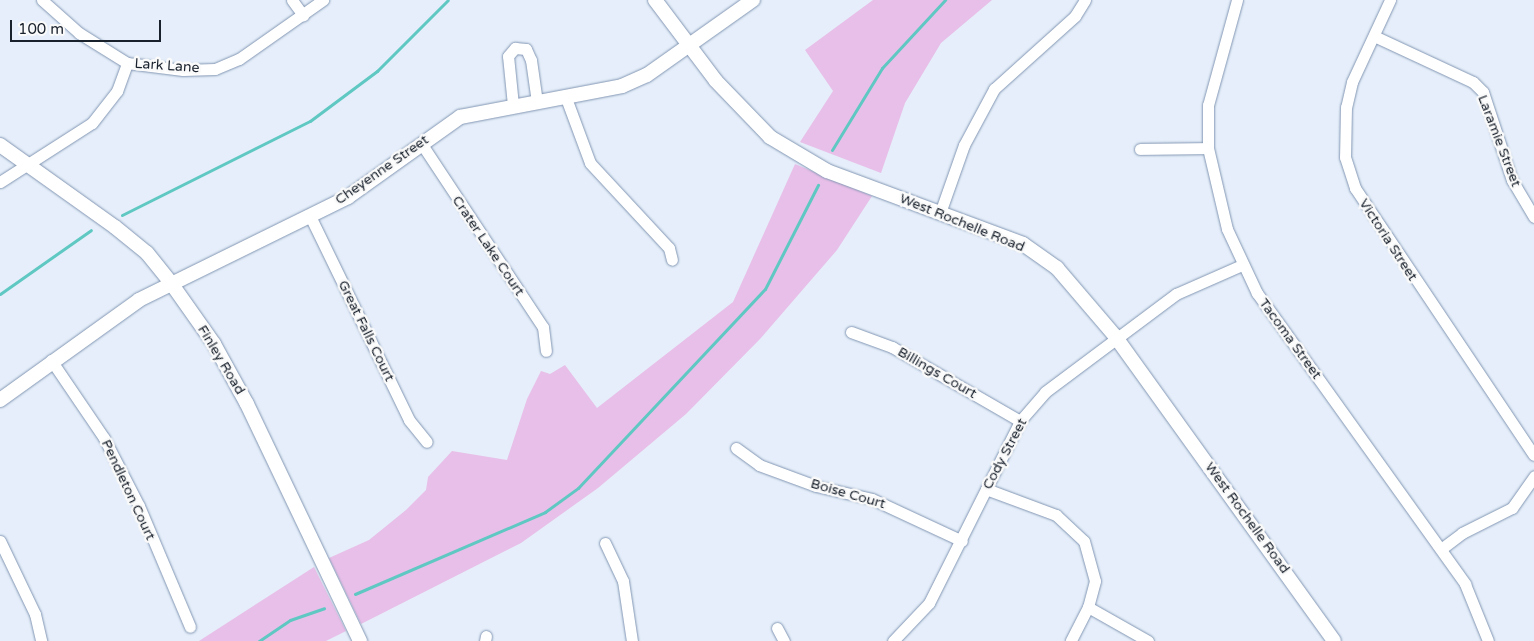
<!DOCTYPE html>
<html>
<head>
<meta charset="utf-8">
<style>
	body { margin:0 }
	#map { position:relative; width:1534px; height:641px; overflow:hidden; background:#e5eefa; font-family:"Varela Round",sans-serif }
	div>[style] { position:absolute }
	.green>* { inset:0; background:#e8bfe8 }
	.stream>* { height:3px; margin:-1.5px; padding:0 1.5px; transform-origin:1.5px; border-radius:1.5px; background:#5fc8c2 }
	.roads { filter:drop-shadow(0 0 1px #8296b3) drop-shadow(0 0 1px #8296b3) }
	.minor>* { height:11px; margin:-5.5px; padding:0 5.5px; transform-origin:5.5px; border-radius:5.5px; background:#fff }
	.tertiary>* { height:14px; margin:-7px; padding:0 7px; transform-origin:7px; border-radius:7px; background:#fff }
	span { translate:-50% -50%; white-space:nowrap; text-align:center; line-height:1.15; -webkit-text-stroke:5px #fafafa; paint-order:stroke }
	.street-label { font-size:14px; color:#19212c }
	.scale { position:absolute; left:10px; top:20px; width:151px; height:22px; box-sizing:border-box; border:2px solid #19212c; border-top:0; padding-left:6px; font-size:15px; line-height:18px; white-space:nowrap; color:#19212c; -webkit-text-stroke:4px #fafafa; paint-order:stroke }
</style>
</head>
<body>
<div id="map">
	<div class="green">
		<i style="clip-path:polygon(873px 0,992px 0,941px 43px,905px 103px,881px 173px,800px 142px,833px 91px,805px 50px)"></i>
		<i style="clip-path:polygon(795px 164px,872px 196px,837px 250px,760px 339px,686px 414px,598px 488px,521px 543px,361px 624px,329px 558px,369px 540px,406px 510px,426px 490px,428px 477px,452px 451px,507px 460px,527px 399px,541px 371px,550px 374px,565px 365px,597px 408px,733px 302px)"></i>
		<i style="clip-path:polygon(314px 567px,346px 631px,326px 641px,199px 641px)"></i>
	</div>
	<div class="stream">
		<i style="left:832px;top:150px;width:96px;rotate:-58.6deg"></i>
		<i style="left:882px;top:68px;width:93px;rotate:-47.2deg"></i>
		<i style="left:122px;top:215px;width:210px;rotate:-26.6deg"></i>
		<i style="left:310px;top:121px;width:84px;rotate:-36.7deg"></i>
		<i style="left:377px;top:71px;width:100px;rotate:-45deg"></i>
		<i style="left:0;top:294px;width:111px;rotate:-35.1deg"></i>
		<i style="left:355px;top:594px;width:207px;rotate:-23.3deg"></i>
		<i style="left:545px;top:512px;width:41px;rotate:-36deg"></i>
		<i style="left:578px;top:488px;width:273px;rotate:-46.8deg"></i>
		<i style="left:765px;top:289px;width:117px;rotate:-63deg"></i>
		<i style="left:259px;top:641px;width:37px;rotate:-34deg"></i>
		<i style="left:290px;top:620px;width:36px;rotate:-19deg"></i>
	</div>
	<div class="roads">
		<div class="minor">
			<i style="left:42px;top:0;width:50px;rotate:41.7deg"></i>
			<i style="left:79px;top:33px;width:57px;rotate:32deg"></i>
			<i style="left:127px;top:63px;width:56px;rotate:7.1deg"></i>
			<i style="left:183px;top:70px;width:32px;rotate:-2deg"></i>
			<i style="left:215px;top:69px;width:26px;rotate:-23deg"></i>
			<i style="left:239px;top:59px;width:103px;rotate:-35.1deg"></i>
			<i style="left:292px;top:0;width:19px;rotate:54deg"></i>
			<i style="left:1237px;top:0;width:109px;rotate:105.4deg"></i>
			<i style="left:1208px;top:105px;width:43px;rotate:90deg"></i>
			<i style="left:1208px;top:148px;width:83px;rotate:76.8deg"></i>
			<i style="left:1227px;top:229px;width:71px;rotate:64.9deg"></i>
			<i style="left:1257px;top:293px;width:358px;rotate:54.4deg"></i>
			<i style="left:1465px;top:584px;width:61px;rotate:68deg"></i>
			<i style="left:1390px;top:0;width:90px;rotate:114.9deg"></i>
			<i style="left:1352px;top:82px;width:26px;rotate:103deg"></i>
			<i style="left:1346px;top:107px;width:50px;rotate:91.1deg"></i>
			<i style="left:1345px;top:157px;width:33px;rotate:72deg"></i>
			<i style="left:1355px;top:188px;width:321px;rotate:56.2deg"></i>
			<i style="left:1374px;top:36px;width:109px;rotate:24.9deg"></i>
			<i style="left:1473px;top:82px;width:14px;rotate:45deg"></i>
			<i style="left:1483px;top:92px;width:93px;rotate:71.8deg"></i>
			<i style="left:1512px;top:180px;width:43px;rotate:59.3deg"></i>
			<i style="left:566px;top:98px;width:69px;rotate:69.7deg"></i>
			<i style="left:590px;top:163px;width:116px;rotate:47.1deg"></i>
			<i style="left:669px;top:248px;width:12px;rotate:76deg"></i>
			<i style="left:513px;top:105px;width:49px;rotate:-95.8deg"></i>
			<i style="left:508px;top:56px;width:11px;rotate:-49deg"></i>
			<i style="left:515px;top:48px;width:11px;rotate:5deg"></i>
			<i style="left:526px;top:49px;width:12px;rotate:66deg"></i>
			<i style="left:531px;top:60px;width:42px;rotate:81.9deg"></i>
			<i style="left:421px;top:143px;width:221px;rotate:56.5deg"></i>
			<i style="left:543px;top:327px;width:24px;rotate:83deg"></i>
			<i style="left:1140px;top:149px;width:68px;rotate:-0.8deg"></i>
			<i style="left:0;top:182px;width:109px;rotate:-32.7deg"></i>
			<i style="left:92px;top:123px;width:41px;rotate:-52deg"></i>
			<i style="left:117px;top:91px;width:30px;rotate:-70deg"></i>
			<i style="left:940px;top:213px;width:72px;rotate:-70.6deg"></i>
			<i style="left:964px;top:145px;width:64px;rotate:-61.8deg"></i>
			<i style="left:994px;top:89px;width:109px;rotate:-42deg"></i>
			<i style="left:1075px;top:16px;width:19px;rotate:-58deg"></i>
			<i style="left:310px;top:216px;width:227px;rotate:64.1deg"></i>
			<i style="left:409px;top:420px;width:28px;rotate:51deg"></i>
			<i style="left:851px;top:332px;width:44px;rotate:20.1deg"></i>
			<i style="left:892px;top:347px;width:148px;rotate:30deg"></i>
			<i style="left:51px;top:360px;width:94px;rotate:55.8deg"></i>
			<i style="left:104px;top:438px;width:76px;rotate:62.8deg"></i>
			<i style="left:139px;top:506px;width:131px;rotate:67.1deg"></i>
			<i style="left:736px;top:448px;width:29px;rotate:36deg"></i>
			<i style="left:759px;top:465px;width:61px;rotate:20.2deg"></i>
			<i style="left:816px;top:486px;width:57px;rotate:13.1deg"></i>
			<i style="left:872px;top:499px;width:99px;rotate:25deg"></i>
			<i style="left:986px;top:489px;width:75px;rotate:20.4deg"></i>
			<i style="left:1056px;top:515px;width:38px;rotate:43deg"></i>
			<i style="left:1084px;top:541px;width:41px;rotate:74.6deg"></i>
			<i style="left:1095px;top:581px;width:27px;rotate:105deg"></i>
			<i style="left:1088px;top:607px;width:38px;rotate:117deg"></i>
			<i style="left:0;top:541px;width:81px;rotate:64.4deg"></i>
			<i style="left:35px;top:614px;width:28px;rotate:77deg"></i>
			<i style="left:605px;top:543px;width:42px;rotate:64.7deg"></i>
			<i style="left:623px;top:581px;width:61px;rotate:81.5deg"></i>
			<i style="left:1441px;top:549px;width:26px;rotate:-37deg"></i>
			<i style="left:1462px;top:533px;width:56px;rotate:-26.6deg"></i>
			<i style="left:1512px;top:508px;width:39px;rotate:-55deg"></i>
			<i style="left:1088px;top:607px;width:69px;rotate:29.5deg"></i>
			<i style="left:777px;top:628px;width:15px;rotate:62deg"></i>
			<i style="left:485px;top:641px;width:5px;rotate:-79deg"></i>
			<i style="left:893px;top:641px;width:52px;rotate:-46.5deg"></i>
			<i style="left:929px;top:603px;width:203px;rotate:-63.4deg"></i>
			<i style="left:1020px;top:421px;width:38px;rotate:-49deg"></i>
			<i style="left:1045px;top:392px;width:164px;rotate:-36.8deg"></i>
			<i style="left:1176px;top:294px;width:72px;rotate:-23.7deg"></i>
		</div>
		<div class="tertiary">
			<i style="left:655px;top:0;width:101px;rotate:53deg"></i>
			<i style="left:716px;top:81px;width:78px;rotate:46deg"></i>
			<i style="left:770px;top:137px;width:66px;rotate:30.8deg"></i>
			<i style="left:827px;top:171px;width:209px;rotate:20.4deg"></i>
			<i style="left:1023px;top:244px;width:42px;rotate:35.2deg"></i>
			<i style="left:1057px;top:268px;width:89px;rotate:49.5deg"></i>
			<i style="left:1115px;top:336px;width:375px;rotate:54.3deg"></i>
			<i style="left:0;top:145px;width:141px;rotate:35.5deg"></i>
			<i style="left:115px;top:227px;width:41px;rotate:39.1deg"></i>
			<i style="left:147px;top:253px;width:38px;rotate:51deg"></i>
			<i style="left:171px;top:283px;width:75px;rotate:54.8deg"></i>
			<i style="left:214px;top:344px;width:68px;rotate:61.2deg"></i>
			<i style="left:247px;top:404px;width:263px;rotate:64.5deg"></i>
			<i style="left:0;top:400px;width:171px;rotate:-35.7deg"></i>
			<i style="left:139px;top:300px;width:233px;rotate:-26.2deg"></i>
			<i style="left:348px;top:197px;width:138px;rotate:-35.5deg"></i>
			<i style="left:460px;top:117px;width:165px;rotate:-10.8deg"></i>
			<i style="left:622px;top:86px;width:27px;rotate:-24deg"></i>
			<i style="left:647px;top:75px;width:130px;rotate:-35.3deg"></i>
		</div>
	</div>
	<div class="street-label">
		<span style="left:167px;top:66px;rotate:4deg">Lark Lane</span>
		<span style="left:1499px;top:141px;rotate:69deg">Laramie Street</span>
		<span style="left:382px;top:170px;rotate:-35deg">Cheyenne Street</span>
		<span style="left:962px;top:223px;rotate:22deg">West Rochelle Road</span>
		<span style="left:1388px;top:240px;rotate:57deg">Victoria Street</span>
		<span style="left:488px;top:246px;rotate:56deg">Crater Lake Court</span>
		<span style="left:366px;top:331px;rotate:64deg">Great Falls Court</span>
		<span style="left:1290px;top:339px;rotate:54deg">Tacoma Street</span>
		<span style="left:221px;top:360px;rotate:59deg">Finley Road</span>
		<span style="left:937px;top:373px;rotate:30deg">Billings Court</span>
		<span style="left:1005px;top:454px;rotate:-62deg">Cody Street</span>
		<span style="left:128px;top:490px;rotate:65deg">Pendleton Court</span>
		<span style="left:848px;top:494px;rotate:16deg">Boise Court</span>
		<span style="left:1247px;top:518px;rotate:54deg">West Rochelle Road</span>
	</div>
	<div class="scale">100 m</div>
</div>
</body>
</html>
